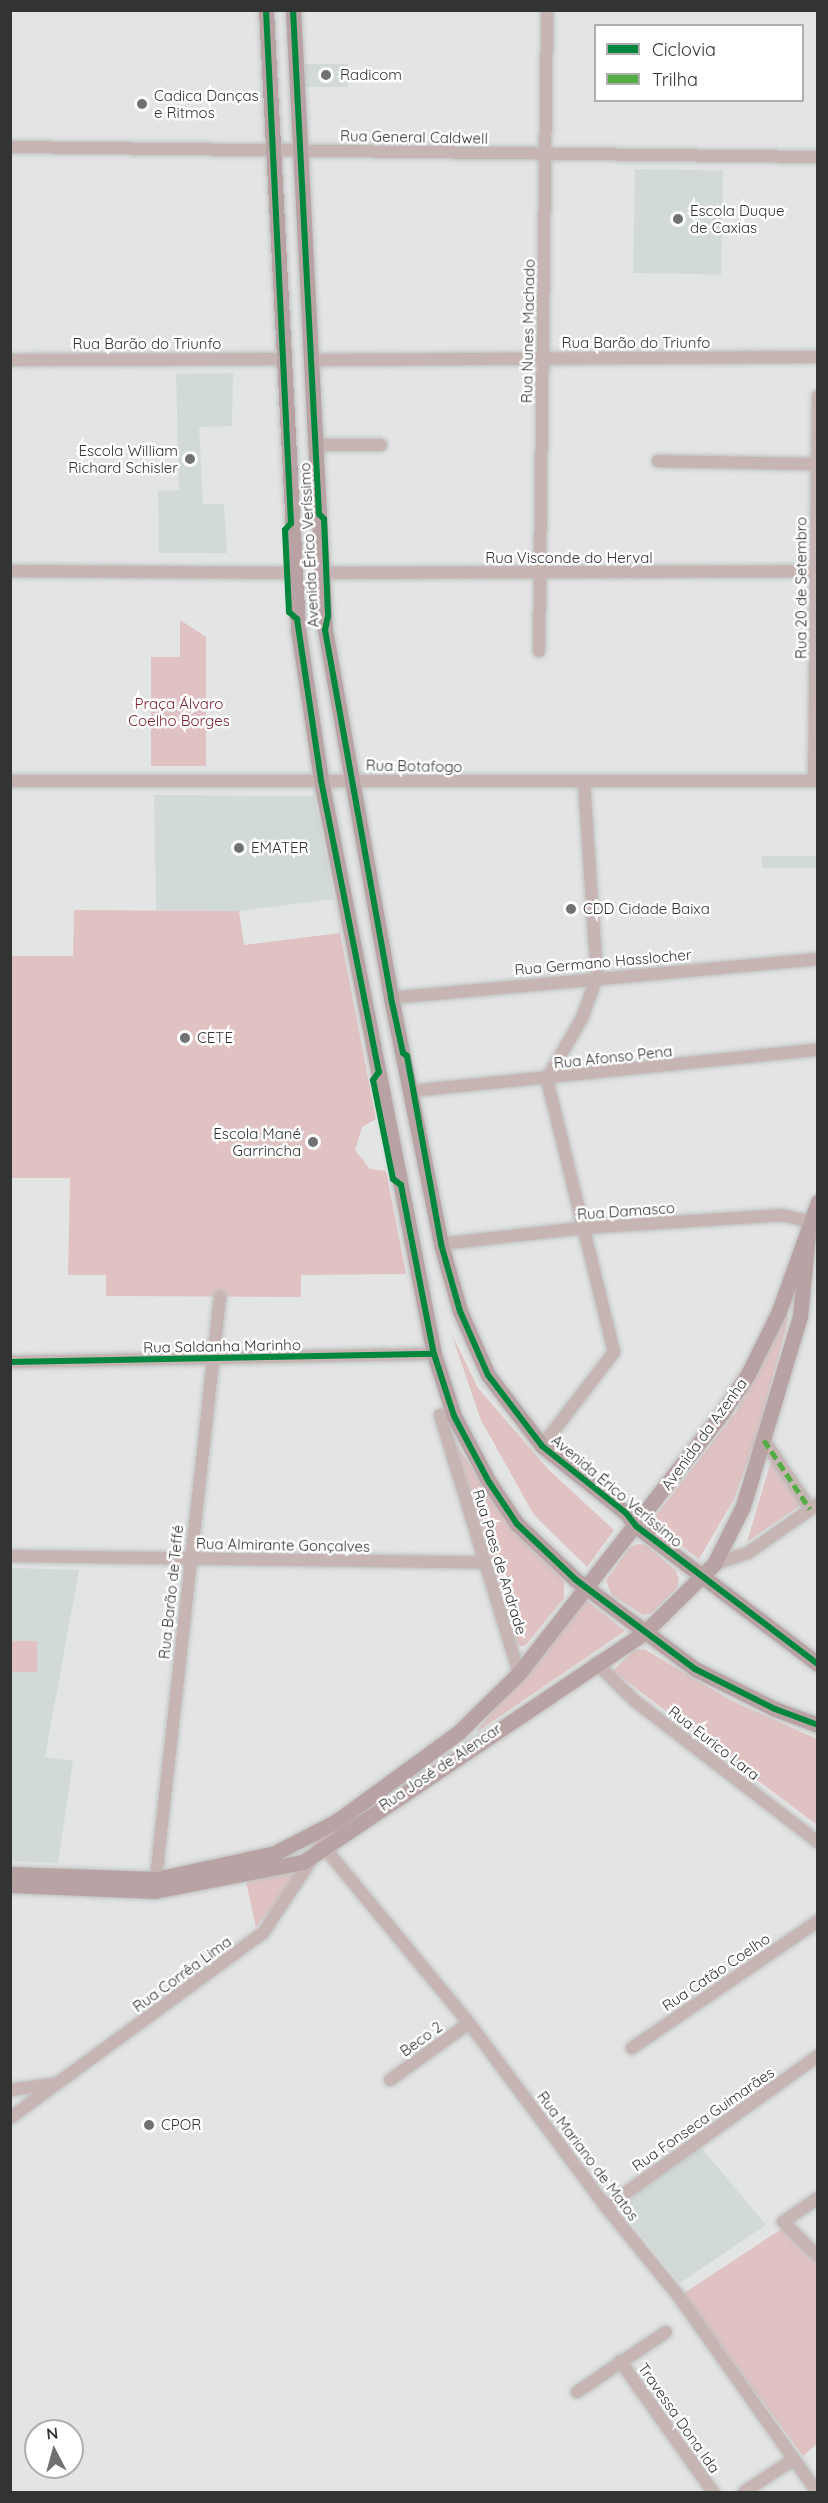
<!DOCTYPE html>
<html>
<head>
<meta charset="utf-8">
<style>
	body { margin:0 }
	#map { position:relative; width:828px; height:2503px; overflow:hidden; background:#e2e5e4; font-family:Quicksand,sans-serif }
	div>[style] { position:absolute }
	.built>* { inset:0; background:#d1dad7; transform-origin:0 0 }
	.green>* { inset:0; background:#e1c2c2; transform-origin:0 0 }
	.roads { filter:drop-shadow(0 0 2px #c0c1c1) drop-shadow(0 0 2px #c0c1c1) }
	.minor>* { height:12px; margin:-6px; padding:0 6px; transform-origin:6px; border-radius:6px; background:#c7b5b4 }
	.major>* { height:15px; margin:-7.5px; padding:0 7.5px; transform-origin:7.5px; border-radius:7.5px; background:#b9a2a3 }
	.quiet>* { height:4.5px; margin-top:-2.25px; transform-origin:0; background:repeating-linear-gradient(90deg,#54ac45 0 9px,transparent 0 13.5px) }
	.cycleway>* { height:6px; margin:-3px; padding:0 3px; transform-origin:3px; border-radius:3px; background:#00873e }
	.dots>* { width:16px; height:16px; translate:-50% -50%; box-sizing:border-box; border:3px solid #fff; border-radius:50% }
	span { translate:-50% -50%; white-space:nowrap; text-align:center; line-height:1.15; -webkit-text-stroke:5px #fff; paint-order:stroke }
	.poi-label { font-size:15px; color:#323433 }
	.left { translate:0 -50%; text-align:left }
	.right { translate:-100% -50%; text-align:right }
	.street-label { font-size:15px; color:#323433 }
	.park-label { font-size:15px; color:#83222f }
	.frame { position:absolute; inset:0; border:12px solid #323433; pointer-events:none }
	.legend { position:absolute; left:594px; top:24px; width:210px; height:78px; box-sizing:border-box; background:#fff; border:2px solid #adaead; margin:0; padding:8px 10px; list-style:none; font-size:18px; color:#323433 }
	.legend li { display:flex; align-items:center; gap:12px; height:30px }
	.legend b { width:30px; border:2px solid #adaead }
	.north { position:absolute; left:24px; top:2419px; width:60px; height:60px; box-sizing:border-box; background:#fff; border:2px solid #adaead; border-radius:50%; rotate:354deg; font-size:16px; font-weight:700; line-height:24px; text-align:center; color:#323433 }
	.north::after { content:''; display:block; margin:auto; width:21px; height:27px; background:#707271; clip-path:polygon(50% 0,100% 100%,50% 72%,0 100%) }
</style>
</head>
<body>
<div id="map">
	<div class="built">
		<i style="left:304px;top:64px;width:44px;height:23px"></i>
		<i style="left:635px;top:169px;width:88px;height:104px;rotate:1deg"></i>
		<i style="clip-path:polygon(233px 373px,232px 426px,199px 427px,203px 504px,224px 504px,227px 553px,159px 553px,158px 491px,179px 490px,176px 374px)"></i>
		<i style="clip-path:polygon(154px 795px,314px 796px,334px 899px,239px 911px,156px 910px)"></i>
		<i style="left:817px;top:856px;width:12px;height:55px;rotate:90deg"></i>
		<i style="clip-path:polygon(11px 1568px,79px 1570px,45px 1757px,73px 1761px,58px 1863px,11px 1861px)"></i>
		<i style="clip-path:polygon(700px 2146px,766px 2225px,680px 2283px,618px 2206px)"></i>
	</div>
	<div class="green">
		<i style="clip-path:polygon(180px 620px,206px 637px,206px 766px,151px 766px,151px 657px,180px 657px)"></i>
		<i style="clip-path:polygon(74px 910px,239px 911px,244px 945px,340px 933px,376px 1119px,362px 1127px,355px 1150px,370px 1169px,386px 1171px,406px 1274px,301px 1275px,301px 1297px,106px 1296px,106px 1275px,68px 1275px,70px 1178px,11px 1178px,11px 956px,73px 956px)"></i>
		<i style="clip-path:polygon(787px 1310px,788px 1320px,756px 1438px,734px 1499px,699px 1559px,651px 1522px,736px 1412px)"></i>
		<i style="clip-path:polygon(451px 1333px,478px 1388px,549px 1470px,614px 1530px,587px 1567px,534px 1515px,481px 1420px)"></i>
		<i style="clip-path:polygon(453px 1440px,515px 1533px,564px 1580px,564px 1598px,525px 1646px,518px 1646px)"></i>
		<i style="clip-path:polygon(780px 1454px,811px 1498px,747px 1542px,772px 1458px)"></i>
		<i style="clip-path:polygon(638px 1544px,646px 1545px,676px 1571px,679px 1579px,677px 1588px,652px 1613px,643px 1615px,612px 1595px,606px 1581px,629px 1548px)"></i>
		<i style="clip-path:polygon(586px 1600px,625px 1631px,477px 1732px,478px 1729px)"></i>
		<i style="left:11px;top:1641px;width:26px;height:31px"></i>
		<i style="clip-path:polygon(644px 1649px,730px 1700px,817px 1739px,817px 1825px,613px 1671px,634px 1650px)"></i>
		<i style="clip-path:polygon(306px 1868px,256px 1927px,246px 1882px)"></i>
		<i style="clip-path:polygon(783px 2228px,817px 2264px,817px 2444px,803px 2456px,683px 2294px)"></i>
	</div>
	<div class="roads">
		<div class="minor">
			<i style="left:10px;top:147px;width:808px;rotate:0.71deg"></i>
			<i style="left:10px;top:360px;width:274px;rotate:-0.2deg"></i>
			<i style="left:312px;top:360px;width:506px;rotate:-0.34deg"></i>
			<i style="left:316px;top:445px;width:65px"></i>
			<i style="left:658px;top:461px;width:159px;rotate:1.1deg"></i>
			<i style="left:10px;top:571px;width:283px;rotate:0.4deg"></i>
			<i style="left:321px;top:573px;width:497px;rotate:-0.2deg"></i>
			<i style="left:539px;top:651px;width:641px;rotate:-89.28deg"></i>
			<i style="left:10px;top:781px;width:808px"></i>
			<i style="left:814px;top:781px;width:385px;rotate:-89.4deg"></i>
			<i style="left:391px;top:998px;width:429px;rotate:-5.2deg"></i>
			<i style="left:411px;top:1091px;width:409px;rotate:-5.8deg"></i>
			<i style="left:441px;top:1244px;width:142px;rotate:-6.5deg"></i>
			<i style="left:582px;top:1228px;width:199px;rotate:-3.7deg"></i>
			<i style="left:781px;top:1215px;width:32px;rotate:13deg"></i>
			<i style="left:812px;top:1222px;width:9px;rotate:49deg"></i>
			<i style="left:10px;top:1362px;width:424px;rotate:-1.1deg"></i>
			<i style="left:440px;top:1415px;width:270px;rotate:73deg"></i>
			<i style="left:764px;top:1440px;width:83px;rotate:56.3deg"></i>
			<i style="left:542px;top:1446px;width:118px;rotate:-52.5deg"></i>
			<i style="left:614px;top:1352px;width:281px;rotate:-103.8deg"></i>
			<i style="left:547px;top:1079px;width:70px;rotate:-60.2deg"></i>
			<i style="left:582px;top:1018px;width:44px;rotate:-69.9deg"></i>
			<i style="left:597px;top:977px;width:194px;rotate:-93.8deg"></i>
			<i style="left:10px;top:1556px;width:473px;rotate:0.8deg"></i>
			<i style="left:714px;top:1564px;width:36px;rotate:-18deg"></i>
			<i style="left:748px;top:1553px;width:85px;rotate:-35deg"></i>
			<i style="left:596px;top:1663px;width:56px;rotate:44.3deg"></i>
			<i style="left:636px;top:1702px;width:230px;rotate:37.6deg"></i>
			<i style="left:323px;top:1846px;width:229px;rotate:50.5deg"></i>
			<i style="left:469px;top:2023px;width:229px;rotate:53.3deg"></i>
			<i style="left:606px;top:2207px;width:112px;rotate:50.8deg"></i>
			<i style="left:677px;top:2294px;width:242px;rotate:54.7deg"></i>
			<i style="left:155px;top:1887px;width:594px;rotate:-83.71deg"></i>
			<i style="left:632px;top:2048px;width:225px;rotate:-34.3deg"></i>
			<i style="left:390px;top:2080px;width:97px;rotate:-35.8deg"></i>
			<i style="left:10px;top:2090px;width:43px;rotate:-7.9deg"></i>
			<i style="left:10px;top:2118px;width:313px;rotate:-36.2deg"></i>
			<i style="left:263px;top:1933px;width:134px;rotate:-56.5deg"></i>
			<i style="left:818px;top:2198px;width:42px;rotate:145.6deg"></i>
			<i style="left:783px;top:2222px;width:49px;rotate:44.2deg"></i>
			<i style="left:606px;top:2207px;width:260px;rotate:-35.5deg"></i>
			<i style="left:620px;top:2361px;width:161px;rotate:54.6deg"></i>
			<i style="left:577px;top:2392px;width:107px;rotate:-34deg"></i>
			<i style="left:744px;top:2492px;width:60px;rotate:-33.4deg"></i>
		</div>
		<div class="major">
			<i style="left:266px;top:10px;width:620px;rotate:87.04deg"></i>
			<i style="left:298px;top:629px;width:153px;rotate:81.3deg"></i>
			<i style="left:321px;top:780px;width:585px;rotate:78.86deg"></i>
			<i style="left:434px;top:1354px;width:65px;rotate:72.1deg"></i>
			<i style="left:454px;top:1416px;width:75px;rotate:62.1deg"></i>
			<i style="left:489px;top:1482px;width:50px;rotate:56.3deg"></i>
			<i style="left:517px;top:1524px;width:81px;rotate:43.5deg"></i>
			<i style="left:576px;top:1580px;width:149px;rotate:36.8deg"></i>
			<i style="left:695px;top:1669px;width:89px;rotate:26.6deg"></i>
			<i style="left:775px;top:1709px;width:46px;rotate:20.4deg"></i>
			<i style="left:293px;top:10px;width:621px;rotate:87.05deg"></i>
			<i style="left:325px;top:630px;width:374px;rotate:79.8deg"></i>
			<i style="left:391px;top:998px;width:251px;rotate:78.5deg"></i>
			<i style="left:441px;top:1244px;width:70px;rotate:74.2deg"></i>
			<i style="left:460px;top:1311px;width:70px;rotate:66.4deg"></i>
			<i style="left:488px;top:1375px;width:89px;rotate:52.7deg"></i>
			<i style="left:542px;top:1446px;width:107px;rotate:38.6deg"></i>
			<i style="left:626px;top:1513px;width:16px;rotate:52deg"></i>
			<i style="left:636px;top:1526px;width:228px;rotate:37.2deg"></i>
			<i style="left:10px;top:1874px;width:146px;rotate:2deg"></i>
			<i style="left:156px;top:1879px;width:122px;rotate:-12.3deg"></i>
			<i style="left:275px;top:1853px;width:70px;rotate:-27.3deg"></i>
			<i style="left:337px;top:1821px;width:151px;rotate:-36.1deg"></i>
			<i style="left:459px;top:1732px;width:84px;rotate:-44.5deg"></i>
			<i style="left:519px;top:1673px;width:330px;rotate:-52deg"></i>
			<i style="left:722px;top:1413px;width:47px;rotate:-56.3deg"></i>
			<i style="left:748px;top:1374px;width:70px;rotate:-63.8deg"></i>
			<i style="left:779px;top:1311px;width:116px;rotate:-70.3deg"></i>
			<i style="left:10px;top:1885px;width:145px;rotate:2.4deg"></i>
			<i style="left:155px;top:1891px;width:151px;rotate:-11.1deg"></i>
			<i style="left:303px;top:1862px;width:412px;rotate:-33.9deg"></i>
			<i style="left:645px;top:1632px;width:97px;rotate:-44.6deg"></i>
			<i style="left:714px;top:1564px;width:65px;rotate:-63.4deg"></i>
			<i style="left:743px;top:1506px;width:198px;rotate:-73.3deg"></i>
			<i style="left:800px;top:1316px;width:82px;rotate:-84.4deg"></i>
		</div>
	</div>
	<div class="quiet">
		<i style="left:764px;top:1440px;width:83px;rotate:56.3deg"></i>
	</div>
	<div class="cycleway">
		<i style="left:266px;top:10px;width:514px;rotate:87.21deg"></i>
		<i style="left:291px;top:523px;width:9px;rotate:131deg"></i>
		<i style="left:285px;top:530px;width:82px;rotate:87.2deg"></i>
		<i style="left:289px;top:612px;width:11px;rotate:41deg"></i>
		<i style="left:297px;top:619px;width:163px;rotate:81.5deg"></i>
		<i style="left:321px;top:780px;width:298px;rotate:78.8deg"></i>
		<i style="left:379px;top:1072px;width:10px;rotate:127deg"></i>
		<i style="left:373px;top:1080px;width:101px;rotate:78.6deg"></i>
		<i style="left:393px;top:1179px;width:10px;rotate:37deg"></i>
		<i style="left:401px;top:1185px;width:172px;rotate:79deg"></i>
		<i style="left:434px;top:1354px;width:65px;rotate:72.1deg"></i>
		<i style="left:454px;top:1416px;width:75px;rotate:62.1deg"></i>
		<i style="left:489px;top:1482px;width:50px;rotate:56.3deg"></i>
		<i style="left:517px;top:1524px;width:81px;rotate:43.5deg"></i>
		<i style="left:576px;top:1580px;width:149px;rotate:36.8deg"></i>
		<i style="left:695px;top:1669px;width:89px;rotate:26.6deg"></i>
		<i style="left:775px;top:1709px;width:46px;rotate:20.4deg"></i>
		<i style="left:293px;top:10px;width:505px;rotate:87.05deg"></i>
		<i style="left:319px;top:514px;width:7px;rotate:45deg"></i>
		<i style="left:324px;top:519px;width:97px;rotate:87.6deg"></i>
		<i style="left:328px;top:616px;width:14px;rotate:102deg"></i>
		<i style="left:325px;top:630px;width:374px;rotate:79.8deg"></i>
		<i style="left:391px;top:998px;width:56px;rotate:77.7deg"></i>
		<i style="left:403px;top:1053px;width:5px;rotate:37deg"></i>
		<i style="left:407px;top:1056px;width:191px;rotate:79.7deg"></i>
		<i style="left:441px;top:1244px;width:70px;rotate:74.2deg"></i>
		<i style="left:460px;top:1311px;width:70px;rotate:66.4deg"></i>
		<i style="left:488px;top:1375px;width:89px;rotate:52.7deg"></i>
		<i style="left:542px;top:1446px;width:107px;rotate:38.6deg"></i>
		<i style="left:626px;top:1513px;width:16px;rotate:52deg"></i>
		<i style="left:636px;top:1526px;width:228px;rotate:37.2deg"></i>
		<i style="left:10px;top:1362px;width:424px;rotate:-1.1deg"></i>
	</div>
	<div class="dots">
		<i style="left:326px;top:75px;background:#707271"></i>
		<i style="left:142px;top:104px;background:#707271"></i>
		<i style="left:678px;top:219px;background:#707271"></i>
		<i style="left:190px;top:459px;background:#707271"></i>
		<i style="left:239px;top:848px;background:#707271"></i>
		<i style="left:571px;top:909px;background:#707271"></i>
		<i style="left:185px;top:1038px;background:#707271"></i>
		<i style="left:313px;top:1142px;background:#707271"></i>
		<i style="left:149px;top:2125px;background:#707271"></i>
	</div>
	<div class="poi-label">
		<span class="left" style="left:340px;top:75px">Radicom</span>
		<span class="left" style="left:154px;top:104px">Cadica Danças<br>e Ritmos</span>
		<span class="left" style="left:690px;top:219px">Escola Duque<br>de Caxias</span>
		<span class="right" style="left:178px;top:459px">Escola William<br>Richard Schisler</span>
		<span class="left" style="left:251px;top:848px">EMATER</span>
		<span class="left" style="left:583px;top:909px">CDD Cidade Baixa</span>
		<span class="left" style="left:197px;top:1038px">CETE</span>
		<span class="right" style="left:301px;top:1142px">Escola Mané<br>Garrincha</span>
		<span class="left" style="left:161px;top:2125px">CPOR</span>
	</div>
	<div class="street-label">
		<span style="left:414px;top:137px;rotate:1deg">Rua General Caldwell</span>
		<span style="left:528px;top:331px;rotate:-89deg">Rua Nunes Machado</span>
		<span style="left:636px;top:343px">Rua Barão do Triunfo</span>
		<span style="left:147px;top:344px">Rua Barão do Triunfo</span>
		<span style="left:309px;top:545px;rotate:-93deg">Avenida Érico Veríssimo</span>
		<span style="left:569px;top:558px">Rua Visconde do Herval</span>
		<span style="left:801px;top:588px;rotate:-90deg">Rua 20 de Setembro</span>
		<span style="left:414px;top:766px;rotate:1deg">Rua Botafogo</span>
		<span style="left:603px;top:962px;rotate:-5deg">Rua Germano Hasslocher</span>
		<span style="left:613px;top:1057px;rotate:-6deg">Rua Afonso Pena</span>
		<span style="left:626px;top:1211px;rotate:-4deg">Rua Damasco</span>
		<span style="left:222px;top:1346px;rotate:-1deg">Rua Saldanha Marinho</span>
		<span style="left:704px;top:1434px;rotate:-54deg">Avenida da Azenha</span>
		<span style="left:617px;top:1491px;rotate:40deg">Avenida Érico Veríssimo</span>
		<span style="left:283px;top:1545px;rotate:1deg">Rua Almirante Gonçalves</span>
		<span style="left:500px;top:1562px;rotate:73deg">Rua Paes de Andrade</span>
		<span style="left:171px;top:1592px;rotate:-84deg">Rua Barão de Teffé</span>
		<span style="left:714px;top:1743px;rotate:38deg">Rua Eurico Lara</span>
		<span style="left:440px;top:1767px;rotate:-34deg">Rua José de Alencar</span>
		<span style="left:716px;top:1972px;rotate:-34deg">Rua Catão Coelho</span>
		<span style="left:182px;top:1974px;rotate:-36deg">Rua Corrêa Lima</span>
		<span style="left:421px;top:2039px;rotate:-36deg">Beco 2</span>
		<span style="left:703px;top:2119px;rotate:-35deg">Rua Fonseca Guimarães</span>
		<span style="left:588px;top:2156px;rotate:53deg">Rua Mariano de Matos</span>
		<span style="left:679px;top:2418px;rotate:55deg">Travessa Dona Ida</span>
	</div>
	<div class="park-label">
		<span style="left:179px;top:712px">Praça Álvaro<br>Coelho Borges</span>
	</div>
	<div class="frame"></div>
	<ul class="legend">
	<li><b style="height:8px;background:#00873e"></b>Ciclovia</li>
	<li><b style="height:8px;background:#54ac45"></b>Trilha</li>
	</ul>
	<div class="north">N</div>
</div>
</body>
</html>
